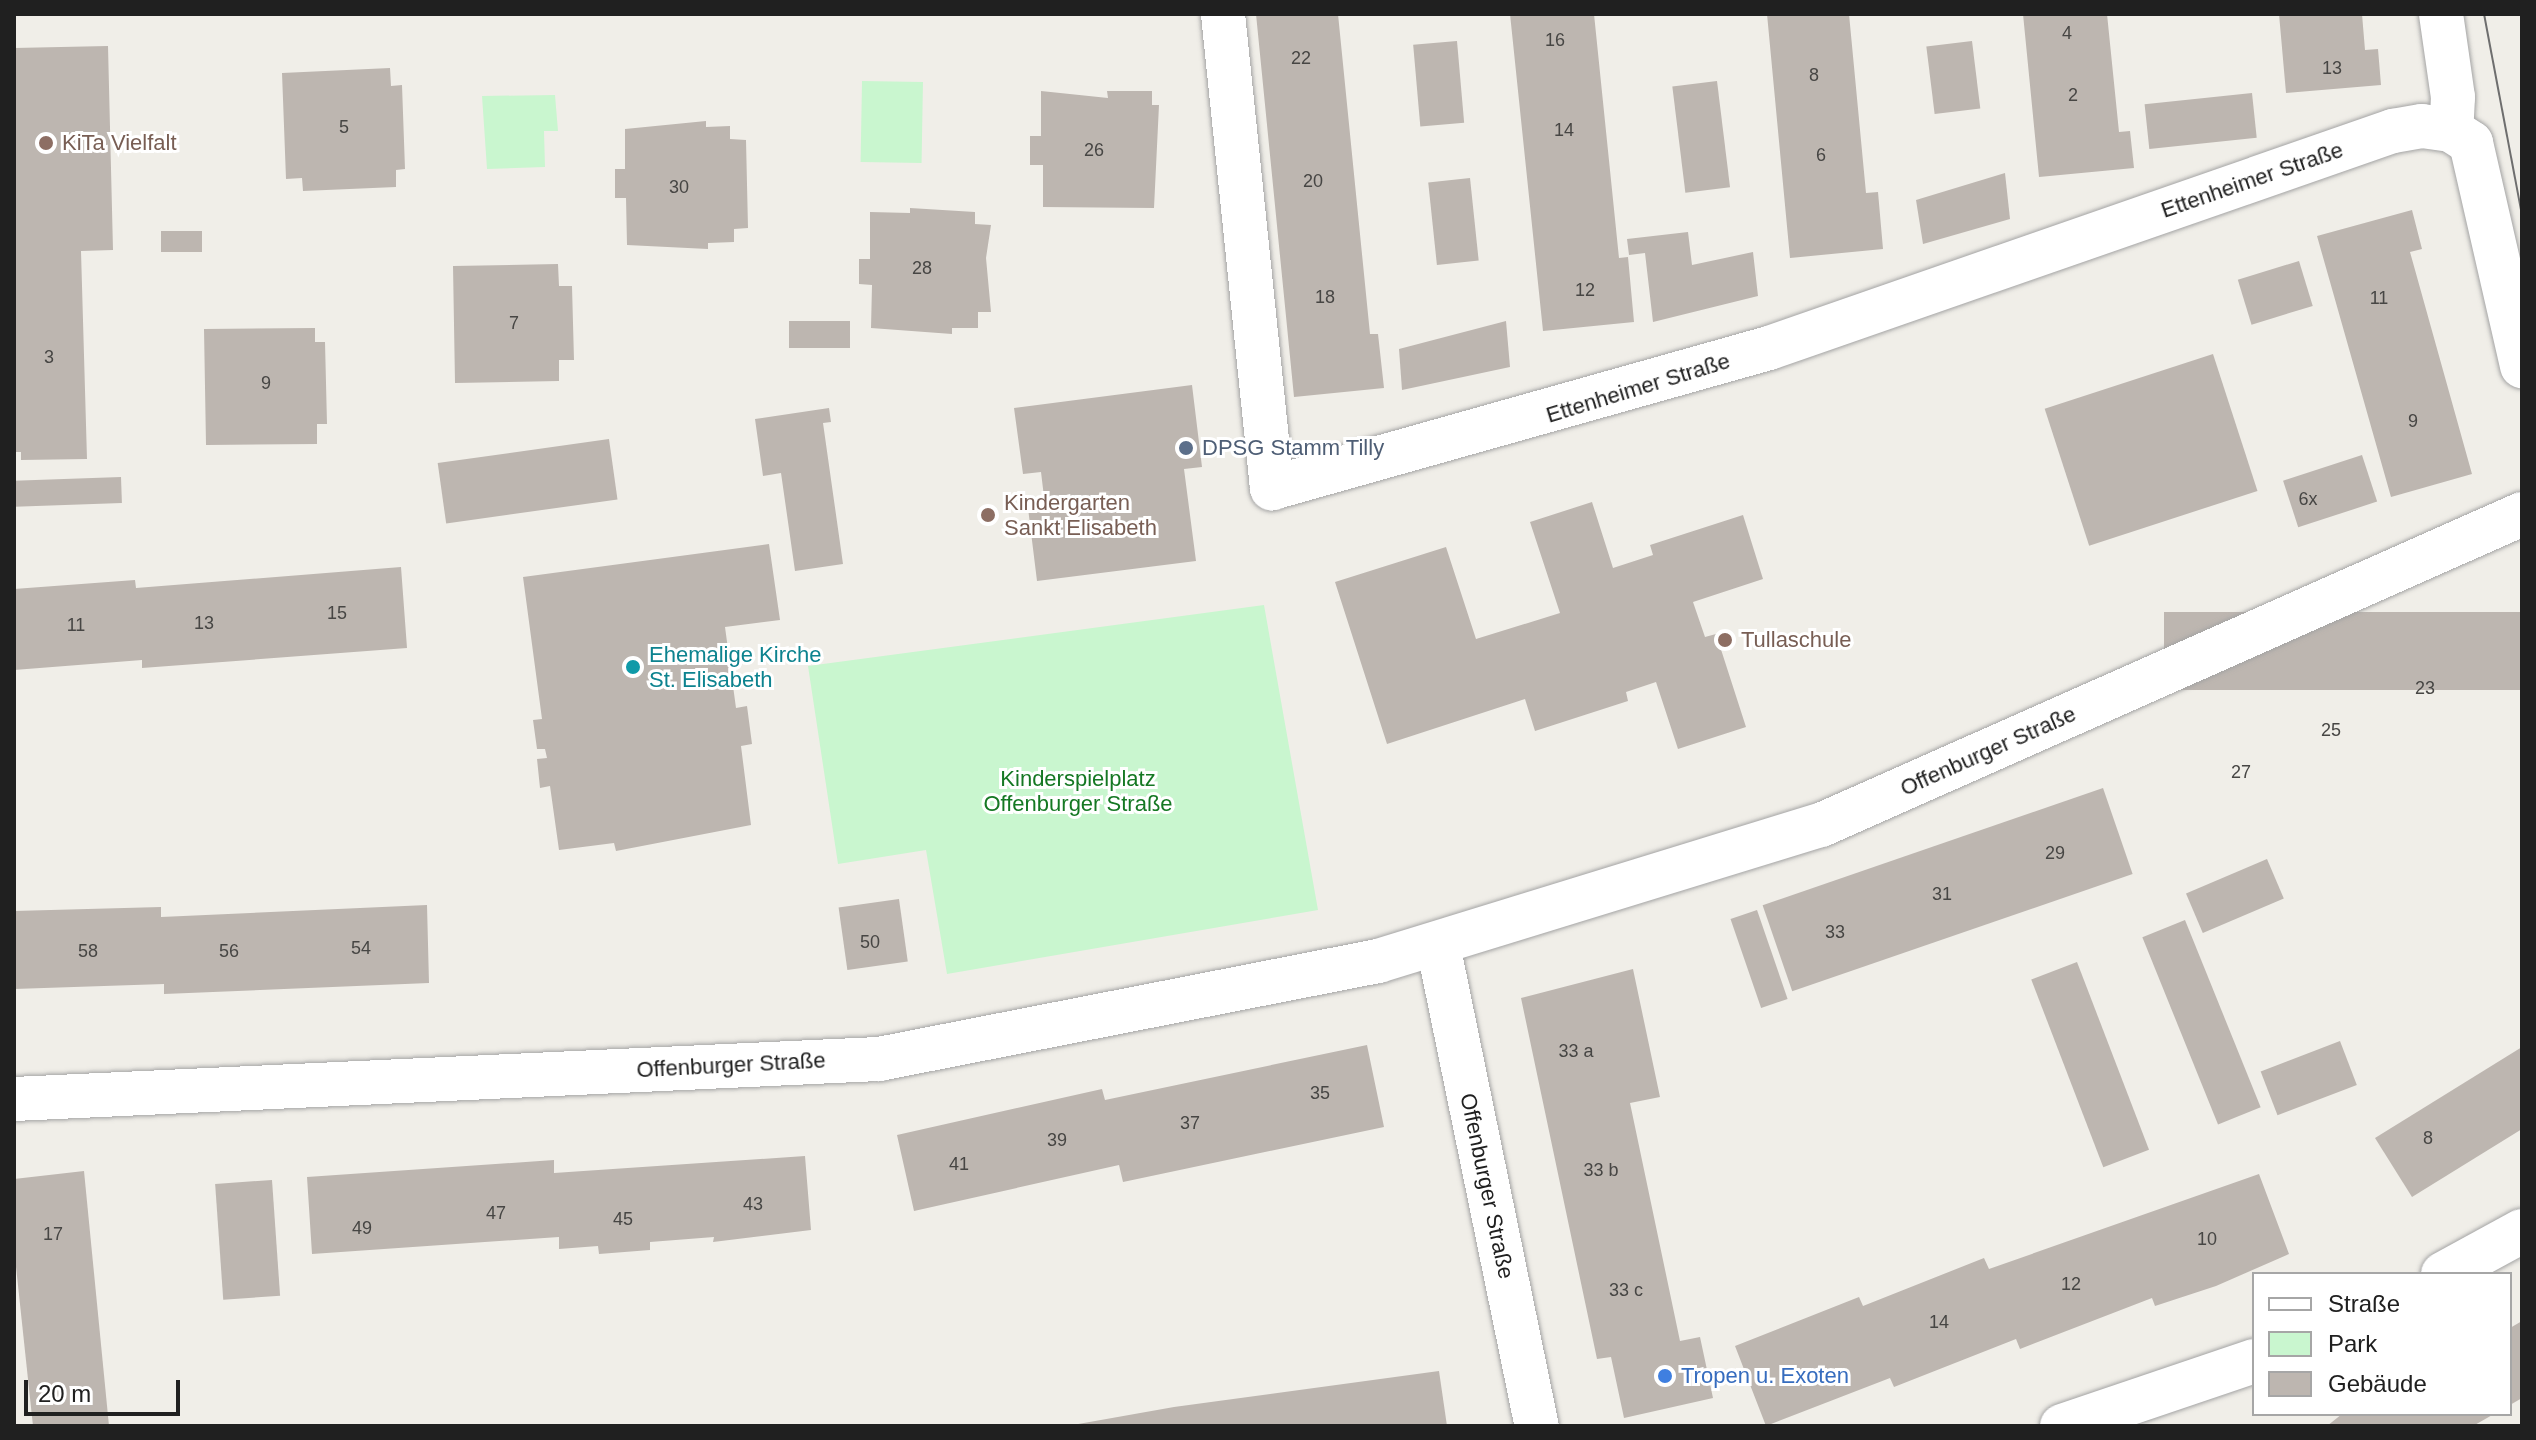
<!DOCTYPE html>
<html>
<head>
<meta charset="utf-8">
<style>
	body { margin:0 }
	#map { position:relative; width:2536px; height:1440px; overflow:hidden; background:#f0eee8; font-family:Arial,sans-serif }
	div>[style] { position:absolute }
	.park>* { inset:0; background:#c9f6cf; transform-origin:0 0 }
	.building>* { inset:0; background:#bdb6b0; transform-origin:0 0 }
	.roads { filter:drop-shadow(0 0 2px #a4a4a4) drop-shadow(0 0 2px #a4a4a4) }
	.street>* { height:44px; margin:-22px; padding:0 22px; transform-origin:22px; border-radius:22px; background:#fff }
	.tram>* { height:2px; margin:-1px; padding:0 1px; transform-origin:1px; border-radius:1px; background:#6e6e6e }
	.dots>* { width:22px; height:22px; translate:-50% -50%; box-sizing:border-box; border:4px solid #fff; border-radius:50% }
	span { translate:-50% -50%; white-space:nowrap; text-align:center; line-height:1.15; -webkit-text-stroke:6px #fff; paint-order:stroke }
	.number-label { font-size:18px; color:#474644 }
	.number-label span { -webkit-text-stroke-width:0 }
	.education-label { font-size:22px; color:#785e54 }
	.left { translate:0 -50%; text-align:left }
	.street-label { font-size:22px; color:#202020 }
	.service-label { font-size:22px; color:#4e5e75 }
	.culture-label { font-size:22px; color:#0d838f }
	.park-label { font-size:22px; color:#157823 }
	.shop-label { font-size:22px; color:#366cbe }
	.frame { position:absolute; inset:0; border:16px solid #202020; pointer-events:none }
	.legend { position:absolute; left:2252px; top:1272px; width:260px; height:144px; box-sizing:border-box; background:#fff; border:2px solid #a6a6a6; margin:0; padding:10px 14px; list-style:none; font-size:24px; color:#202020 }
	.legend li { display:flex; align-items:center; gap:16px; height:40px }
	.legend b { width:40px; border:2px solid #a6a6a6 }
	.scale { position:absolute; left:24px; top:1380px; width:156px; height:36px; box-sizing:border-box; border:4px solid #202020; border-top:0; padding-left:10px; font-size:24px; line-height:28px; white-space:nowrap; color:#202020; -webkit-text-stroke:6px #fff; paint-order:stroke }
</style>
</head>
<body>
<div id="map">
	<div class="park">
		<i style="left:862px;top:81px;width:61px;height:81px;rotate:1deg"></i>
		<i style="clip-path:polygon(555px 95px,558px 131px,544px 131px,545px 167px,487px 169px,482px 96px)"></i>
		<i style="clip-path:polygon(1264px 605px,1318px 910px,947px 974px,926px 850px,838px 864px,808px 666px)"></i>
	</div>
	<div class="building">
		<i style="clip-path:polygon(1256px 14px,1338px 14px,1370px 334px,1378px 334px,1384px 388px,1294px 397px)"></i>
		<i style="clip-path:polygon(1510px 14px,1594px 14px,1619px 258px,1628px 257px,1634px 322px,1543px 331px)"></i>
		<i style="clip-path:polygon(1767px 14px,1849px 14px,1866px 193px,1878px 192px,1883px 249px,1790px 258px)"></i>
		<i style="clip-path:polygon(2023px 14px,2107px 14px,2119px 132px,2130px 131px,2134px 168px,2039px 177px)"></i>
		<i style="clip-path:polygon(2279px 14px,2362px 14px,2365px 50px,2378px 49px,2381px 85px,2286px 93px)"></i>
		<i style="left:1457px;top:41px;width:82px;height:44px;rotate:85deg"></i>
		<i style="left:1972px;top:41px;width:68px;height:46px;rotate:83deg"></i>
		<i style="clip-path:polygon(108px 46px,113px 250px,81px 251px,87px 459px,21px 460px,21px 452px,14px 452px,14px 48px)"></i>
		<i style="clip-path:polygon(390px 68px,391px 86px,402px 85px,405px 169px,396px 170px,396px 187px,303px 191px,302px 178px,286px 179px,282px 73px)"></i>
		<i style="left:1717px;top:81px;width:107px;height:45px;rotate:83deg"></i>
		<i style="clip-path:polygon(1041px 91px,1108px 98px,1107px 91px,1152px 91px,1152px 105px,1159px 105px,1154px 208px,1043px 207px,1043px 165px,1030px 165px,1030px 136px,1041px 136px)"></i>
		<i style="left:2252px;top:93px;width:45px;height:108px;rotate:84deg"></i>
		<i style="clip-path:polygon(706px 121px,706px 127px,730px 126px,730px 139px,746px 140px,748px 228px,734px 229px,734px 242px,708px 243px,708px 249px,627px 245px,626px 198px,615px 198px,615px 169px,625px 169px,625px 129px)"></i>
		<i style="clip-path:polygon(2005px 173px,2010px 219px,1923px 244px,1916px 200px)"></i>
		<i style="left:1470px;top:178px;width:83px;height:42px;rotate:84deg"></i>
		<i style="clip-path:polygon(910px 208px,975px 212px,975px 224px,991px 225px,986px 258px,991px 312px,978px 312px,978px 328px,952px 328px,952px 334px,871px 328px,872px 285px,859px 284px,859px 259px,870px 259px,870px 212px,910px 213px)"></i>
		<i style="clip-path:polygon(2412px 210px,2422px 249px,2410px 252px,2472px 474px,2391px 497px,2317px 236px)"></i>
		<i style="left:161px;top:231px;width:41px;height:21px"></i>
		<i style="clip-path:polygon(1688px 232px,1692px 265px,1753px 252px,1758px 296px,1653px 322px,1645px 253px,1629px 255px,1627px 239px)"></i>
		<i style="left:2299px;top:261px;width:47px;height:64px;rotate:73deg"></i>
		<i style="clip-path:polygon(558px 264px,559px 286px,572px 286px,574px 360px,559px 360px,559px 381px,455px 383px,453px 266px)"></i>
		<i style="left:789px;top:321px;width:61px;height:27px"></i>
		<i style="clip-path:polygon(1506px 321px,1510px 367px,1402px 390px,1399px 349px)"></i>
		<i style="clip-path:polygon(315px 328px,315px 342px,325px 342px,327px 424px,317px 424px,317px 444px,206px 445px,204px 329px)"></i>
		<i style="left:2213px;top:354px;width:144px;height:177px;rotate:72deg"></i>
		<i style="clip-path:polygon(1192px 385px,1202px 467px,1184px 469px,1196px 561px,1037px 581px,1027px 500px,1044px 497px,1041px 472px,1023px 474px,1014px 408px)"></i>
		<i style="clip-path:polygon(829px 408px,831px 422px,823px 423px,843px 564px,795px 571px,781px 473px,763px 476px,755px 419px)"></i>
		<i style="left:609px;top:439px;width:61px;height:173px;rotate:82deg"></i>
		<i style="left:2362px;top:455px;width:49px;height:83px;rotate:72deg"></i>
		<i style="left:121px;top:477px;width:26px;height:107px;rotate:88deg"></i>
		<i style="clip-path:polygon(1592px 502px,1613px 568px,1653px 555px,1650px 545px,1743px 515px,1763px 579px,1693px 602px,1705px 637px,1716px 634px,1746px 727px,1678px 749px,1656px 682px,1626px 692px,1628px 701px,1535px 731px,1525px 699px,1387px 744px,1335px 582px,1446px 547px,1476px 639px,1560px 613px,1530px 522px)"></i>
		<i style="clip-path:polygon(769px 544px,780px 620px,725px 627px,736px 708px,747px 706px,752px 744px,741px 746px,751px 825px,616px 851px,614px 843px,559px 850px,550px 786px,540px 788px,537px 759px,547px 758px,545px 749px,537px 749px,533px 720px,542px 719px,523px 577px)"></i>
		<i style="clip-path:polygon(401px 567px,407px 648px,142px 668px,142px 660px,14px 670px,14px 589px,135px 580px,136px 588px)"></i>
		<i style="left:2522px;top:612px;width:78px;height:358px;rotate:90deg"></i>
		<i style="left:2103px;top:788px;width:91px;height:360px;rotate:71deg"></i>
		<i style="left:2267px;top:859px;width:43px;height:88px;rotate:67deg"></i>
		<i style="left:899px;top:899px;width:63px;height:61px;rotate:82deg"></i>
		<i style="clip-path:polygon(427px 905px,429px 983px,164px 994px,164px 984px,14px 989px,14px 911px,161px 907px,161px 917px)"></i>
		<i style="left:1757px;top:910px;width:94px;height:28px;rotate:71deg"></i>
		<i style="left:2185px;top:920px;width:202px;height:46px;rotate:68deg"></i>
		<i style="left:2077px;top:962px;width:201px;height:49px;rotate:69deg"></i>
		<i style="clip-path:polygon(1633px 969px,1660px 1097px,1630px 1103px,1680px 1341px,1700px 1337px,1713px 1398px,1624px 1418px,1611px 1357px,1597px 1359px,1521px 998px)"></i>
		<i style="left:2340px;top:1041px;width:47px;height:85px;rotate:69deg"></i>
		<i style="clip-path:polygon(1367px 1045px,1384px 1127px,1123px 1182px,1119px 1165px,914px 1211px,897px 1135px,1102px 1089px,1105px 1100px)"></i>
		<i style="clip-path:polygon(2522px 1047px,2522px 1129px,2412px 1197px,2375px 1138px)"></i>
		<i style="clip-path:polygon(805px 1156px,811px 1230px,713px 1242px,714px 1237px,650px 1242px,650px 1250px,599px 1254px,598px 1246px,559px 1249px,559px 1237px,312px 1254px,307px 1177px,554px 1160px,554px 1173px)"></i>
		<i style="clip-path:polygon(84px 1171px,109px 1426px,33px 1426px,14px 1248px,14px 1179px)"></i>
		<i style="clip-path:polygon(2259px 1174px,2289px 1254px,2216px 1286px,2155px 1306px,2152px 1298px,2020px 1349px,2016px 1339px,1894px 1387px,1890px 1378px,1766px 1426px,1735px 1346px,1859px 1297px,1863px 1306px,1984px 1258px,1989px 1269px)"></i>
		<i style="left:272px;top:1180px;width:116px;height:57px;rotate:86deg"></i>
		<i style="clip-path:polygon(2522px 1321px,2522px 1398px,2510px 1405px,2510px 1328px)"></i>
		<i style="clip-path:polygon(1439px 1371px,1447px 1426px,1067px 1426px,1174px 1407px)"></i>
		<i style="clip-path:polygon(2342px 1414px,2494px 1414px,2473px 1426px,2327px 1426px)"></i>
	</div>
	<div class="roads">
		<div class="street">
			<i style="left:1223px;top:14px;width:477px;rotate:84.1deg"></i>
			<i style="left:1272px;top:488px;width:516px;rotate:-15.73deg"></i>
			<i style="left:1769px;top:348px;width:661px;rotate:-19.18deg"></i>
			<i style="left:2393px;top:131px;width:29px;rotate:-10deg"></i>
			<i style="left:2422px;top:126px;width:29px;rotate:8deg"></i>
			<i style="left:2451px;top:130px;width:24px;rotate:33deg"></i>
			<i style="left:2471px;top:143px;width:229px;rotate:77.1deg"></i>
			<i style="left:2441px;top:14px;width:84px;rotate:81.8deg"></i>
			<i style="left:2453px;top:97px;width:33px;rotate:93deg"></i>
			<i style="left:1438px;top:945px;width:491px;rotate:78.4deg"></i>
			<i style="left:14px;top:1099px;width:866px;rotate:-2.65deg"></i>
			<i style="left:879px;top:1059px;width:509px;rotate:-11.11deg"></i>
			<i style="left:1378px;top:961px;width:463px;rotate:-17.1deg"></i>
			<i style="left:1821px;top:825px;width:767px;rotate:-23.92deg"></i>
			<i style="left:2443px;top:1274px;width:90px;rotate:-28.6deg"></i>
			<i style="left:2062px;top:1426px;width:203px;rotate:-18.7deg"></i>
		</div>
	</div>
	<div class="tram">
		<i style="left:2484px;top:14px;width:206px;rotate:79.3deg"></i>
	</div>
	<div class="dots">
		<i style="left:46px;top:143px;background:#8d6e63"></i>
		<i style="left:1186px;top:448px;background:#5c6f8a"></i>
		<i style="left:988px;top:515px;background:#8d6e63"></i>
		<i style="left:1725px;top:640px;background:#8d6e63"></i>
		<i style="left:633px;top:667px;background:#0f9aa8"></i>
		<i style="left:1665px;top:1376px;background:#3f7fe0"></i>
	</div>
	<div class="number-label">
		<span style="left:2067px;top:33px">4</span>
		<span style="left:1555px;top:40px">16</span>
		<span style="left:1301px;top:58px">22</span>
		<span style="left:2332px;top:68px">13</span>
		<span style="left:1814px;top:75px">8</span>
		<span style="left:2073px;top:95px">2</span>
		<span style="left:344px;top:127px">5</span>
		<span style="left:1564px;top:130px">14</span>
		<span style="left:1094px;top:150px">26</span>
		<span style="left:1821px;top:155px">6</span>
		<span style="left:1313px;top:181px">20</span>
		<span style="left:679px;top:187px">30</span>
		<span style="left:922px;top:268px">28</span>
		<span style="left:1585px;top:290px">12</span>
		<span style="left:1325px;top:297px">18</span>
		<span style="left:2379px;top:298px">11</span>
		<span style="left:514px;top:323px">7</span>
		<span style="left:49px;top:357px">3</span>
		<span style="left:266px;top:383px">9</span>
		<span style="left:2413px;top:421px">9</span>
		<span style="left:2308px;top:499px">6x</span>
		<span style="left:337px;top:613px">15</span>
		<span style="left:204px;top:623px">13</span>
		<span style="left:76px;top:625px">11</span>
		<span style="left:2425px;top:688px">23</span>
		<span style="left:2331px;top:730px">25</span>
		<span style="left:2241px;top:772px">27</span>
		<span style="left:2055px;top:853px">29</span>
		<span style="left:1942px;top:894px">31</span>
		<span style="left:1835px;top:932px">33</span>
		<span style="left:870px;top:942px">50</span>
		<span style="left:361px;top:948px">54</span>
		<span style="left:88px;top:951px">58</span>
		<span style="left:229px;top:951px">56</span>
		<span style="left:1576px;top:1051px">33 a</span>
		<span style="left:1320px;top:1093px">35</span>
		<span style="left:1190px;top:1123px">37</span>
		<span style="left:2428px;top:1138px">8</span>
		<span style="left:1057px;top:1140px">39</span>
		<span style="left:959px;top:1164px">41</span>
		<span style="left:1601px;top:1170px">33 b</span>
		<span style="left:753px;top:1204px">43</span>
		<span style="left:496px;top:1213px">47</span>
		<span style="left:623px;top:1219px">45</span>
		<span style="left:362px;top:1228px">49</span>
		<span style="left:53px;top:1234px">17</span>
		<span style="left:2207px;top:1239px">10</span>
		<span style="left:2071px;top:1284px">12</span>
		<span style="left:1626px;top:1290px">33 c</span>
		<span style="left:1939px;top:1322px">14</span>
	</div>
	<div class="education-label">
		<span class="left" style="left:62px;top:143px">KiTa Vielfalt</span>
		<span class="left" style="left:1004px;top:515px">Kindergarten<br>Sankt Elisabeth</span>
		<span class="left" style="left:1741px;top:640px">Tullaschule</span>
	</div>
	<div class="street-label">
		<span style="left:2252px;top:180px;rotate:-19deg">Ettenheimer Straße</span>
		<span style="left:1638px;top:388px;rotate:-17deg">Ettenheimer Straße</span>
		<span style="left:1988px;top:751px;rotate:-24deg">Offenburger Straße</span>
		<span style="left:731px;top:1065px;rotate:-3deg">Offenburger Straße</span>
		<span style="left:1487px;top:1186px;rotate:78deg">Offenburger Straße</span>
	</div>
	<div class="service-label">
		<span class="left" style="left:1202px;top:448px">DPSG Stamm Tilly</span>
	</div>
	<div class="culture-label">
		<span class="left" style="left:649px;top:667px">Ehemalige Kirche<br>St. Elisabeth</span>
	</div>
	<div class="park-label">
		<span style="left:1078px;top:791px">Kinderspielplatz<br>Offenburger Straße</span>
	</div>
	<div class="shop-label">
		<span class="left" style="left:1681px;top:1376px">Tropen u. Exoten</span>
	</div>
	<div class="frame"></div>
	<ul class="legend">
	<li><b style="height:10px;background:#fff"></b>Straße</li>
	<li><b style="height:22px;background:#c9f6cf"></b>Park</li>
	<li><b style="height:22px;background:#bdb6b0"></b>Gebäude</li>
	</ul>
	<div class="scale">20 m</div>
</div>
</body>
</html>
